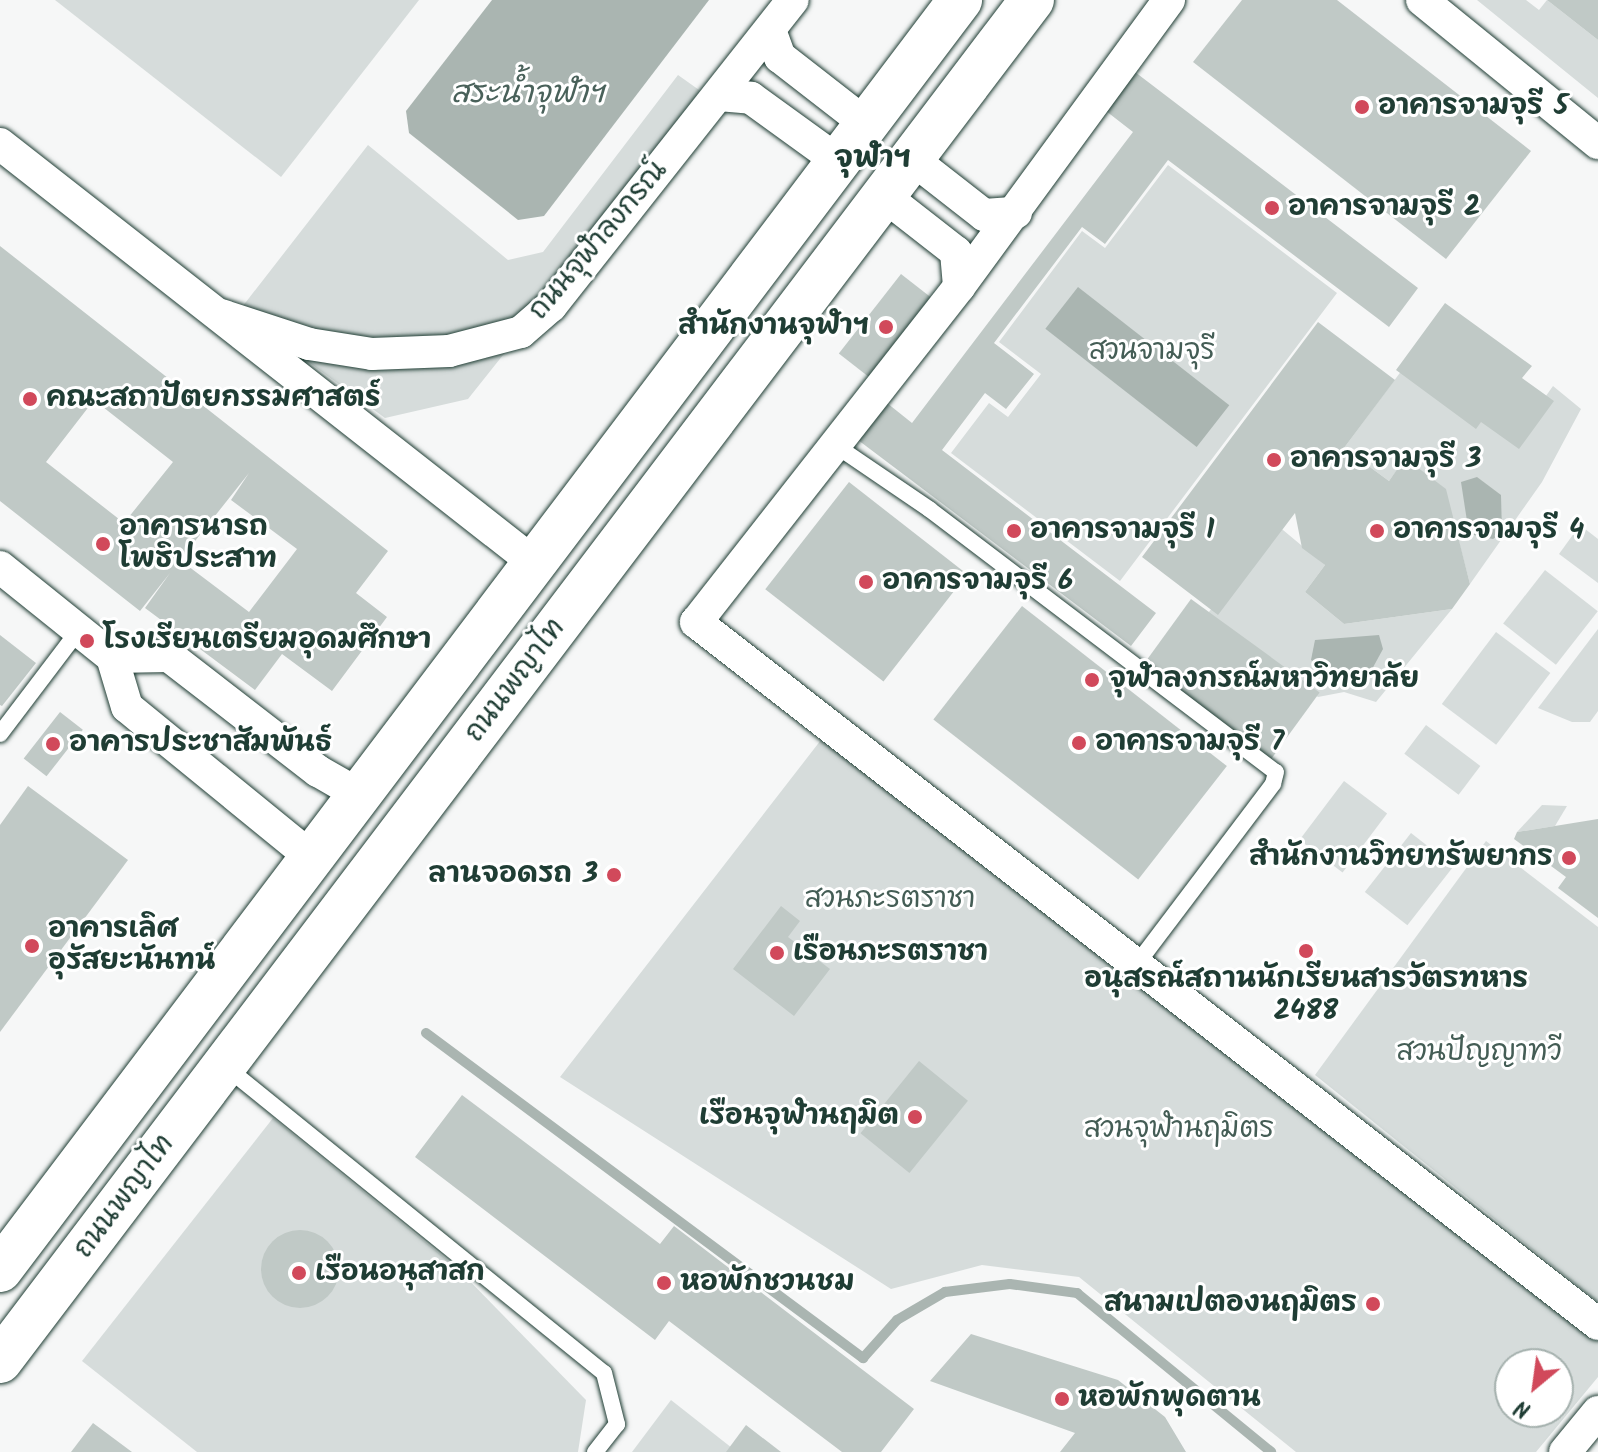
<!DOCTYPE html>
<html>
<head>
<meta charset="utf-8">
<style>
	body { margin:0 }
	#map { position:relative; width:1598px; height:1452px; overflow:hidden; background:#f6f7f7; font-family:Kalam,"Playpen Sans Thai",sans-serif }
	div>[style] { position:absolute }
	.green>* { inset:0; background:#d6dcdb; transform-origin:0 0 }
	.water>* { inset:0; background:#aab5b1; transform-origin:0 0 }
	.stream>* { height:10px; margin:-5px; padding:0 5px; transform-origin:5px; border-radius:5px; background:#aab5b1 }
	.building>* { inset:0; background:#c0c9c6; transform-origin:0 0 }
	.round { border-radius:50% }
	.roads { filter:drop-shadow(0 0 2px #1f3d34) drop-shadow(0 0 2px #1f3d34) }
	.service>* { height:16px; margin:-8px; padding:0 8px; transform-origin:8px; border-radius:8px; background:#fff }
	.minor>* { height:32px; margin:-16px; padding:0 16px; transform-origin:16px; border-radius:16px; background:#fff }
	.primary>* { height:44px; margin:-22px; padding:0 22px; transform-origin:22px; border-radius:22px; background:#fff }
	.dots>* { width:22px; height:22px; translate:-50% -50%; box-sizing:border-box; border:4px solid #fff; border-radius:50% }
	span { translate:-50% -50%; white-space:nowrap; text-align:center; line-height:1.15; -webkit-text-stroke:6px #fff; paint-order:stroke }
	.poi-label { font-size:28px; color:#1f3d34; font-weight:700 }
	.left { translate:0 -50%; text-align:left }
	.right { translate:-100% -50%; text-align:right }
	.street-label { font-size:28px; color:#1f3d34 }
	.park-label { font-size:28px; color:#445d55 }
	.water-label { font-size:30px; color:#49615a; font-style:italic }
	.neighbourhood-label { font-size:30px; color:#1f3d34; font-weight:700 }
	.north { position:absolute; left:1494px; top:1348px; width:80px; height:80px; box-sizing:border-box; background:#fff; border:2px solid #a5b1ae; border-radius:50%; rotate:209deg; font-size:22px; font-weight:700; line-height:32px; text-align:center; color:#1f3d34 }
	.north::after { content:''; display:block; margin:auto; width:28px; height:36px; background:#d1495b; clip-path:polygon(50% 0,100% 100%,50% 72%,0 100%) }
</style>
</head>
<body>
<div id="map">
	<div class="green">
		<i style="clip-path:polygon(55px 0,419px 0,281px 177px)"></i>
		<i style="clip-path:polygon(1477px 0,1526px 0,1539px 10px,1547px 0,1598px 40px,1598px 98px)"></i>
		<i style="clip-path:polygon(678px 75px,709px 97px,468px 399px,385px 418px,239px 311px,368px 145px,508px 260px,543px 252px)"></i>
		<i style="clip-path:polygon(1168px 165px,1337px 293px,1120px 581px,951px 453px,989px 403px,1008px 417px,1041px 374px,999px 342px,1082px 231px,1105px 248px)"></i>
		<i style="clip-path:polygon(1408px 362px,1519px 434px,1553px 386px,1581px 409px,1542px 482px,1470px 584px,1445px 489px,1405px 459px,1389px 481px,1344px 448px)"></i>
		<i style="clip-path:polygon(1277px 525px,1325px 565px,1305px 592px,1344px 624px,1452px 609px,1376px 702px,1344px 692px,1318px 697px,1205px 617px)"></i>
		<i style="clip-path:polygon(1580px 525px,1598px 539px,1598px 583px,1559px 554px)"></i>
		<i style="left:1545px;top:570px;width:67px;height:68px;rotate:38deg"></i>
		<i style="clip-path:polygon(1598px 629px,1598px 711px,1590px 722px,1572px 722px,1538px 708px)"></i>
		<i style="left:1496px;top:632px;width:68px;height:90px;rotate:37deg"></i>
		<i style="left:1426px;top:725px;width:68px;height:36px;rotate:37deg"></i>
		<i style="clip-path:polygon(evenodd,824px 736px,1598px 1341px,1598px 1377px,1536px 1452px,1296px 1452px,1079px 1277px,982px 1265px,891px 1289px,560px 1077px,824px 736px,1510px 1364px,1558px 1364px,1558px 1412px,1510px 1412px,1510px 1364px)"></i>
		<i style="left:1344px;top:781px;width:54px;height:74px;rotate:37deg"></i>
		<i style="clip-path:polygon(1542px 805px,1567px 806px,1555px 826px,1517px 832px)"></i>
		<i style="left:1411px;top:833px;width:54px;height:75px;rotate:38deg"></i>
		<i style="clip-path:polygon(1486px 841px,1598px 927px,1598px 1302px,1315px 1075px)"></i>
		<i style="clip-path:polygon(273px 1118px,456px 1267px,586px 1400px,578px 1452px,197px 1452px,82px 1361px)"></i>
		<i style="clip-path:polygon(671px 1400px,732px 1448px,729px 1452px,632px 1452px)"></i>
	</div>
	<div class="water">
		<i style="clip-path:polygon(492px 0,709px 0,544px 216px,518px 220px,409px 133px,406px 111px)"></i>
		<i style="left:1078px;top:287px;width:192px;height:53px;rotate:38deg"></i>
		<i style="clip-path:polygon(1477px 477px,1501px 495px,1502px 533px,1493px 539px,1469px 534px,1461px 482px)"></i>
		<i style="clip-path:polygon(1379px 635px,1383px 649px,1365px 682px,1333px 677px,1311px 660px,1315px 640px)"></i>
	</div>
	<div class="stream">
		<i style="left:426px;top:1033px;width:545px;rotate:36.64deg"></i>
		<i style="left:863px;top:1358px;width:51px;rotate:-48.2deg"></i>
		<i style="left:897px;top:1320px;width:56px;rotate:-30.3deg"></i>
		<i style="left:945px;top:1292px;width:65px;rotate:-7deg"></i>
		<i style="left:1010px;top:1284px;width:68px;rotate:7.7deg"></i>
		<i style="left:1077px;top:1293px;width:251px;rotate:39.3deg"></i>
	</div>
	<div class="building">
		<i style="clip-path:polygon(1242px 0,1337px 0,1531px 151px,1446px 259px,1193px 62px)"></i>
		<i style="clip-path:polygon(1547px 0,1598px 0,1598px 40px)"></i>
		<i style="clip-path:polygon(1135px 72px,1418px 288px,1389px 327px,1168px 160px,1105px 244px,1082px 227px,994px 343px,1034px 374px,1006px 409px,985px 393px,942px 450px,1156px 613px,1131px 646px,858px 440px,887px 403px,912px 423px,1133px 132px,1106px 111px)"></i>
		<i style="clip-path:polygon(evenodd,0 246px,388px 551px,356px 593px,387px 617px,332px 691px,282px 654px,255px 690px,145px 608px,170px 573px,140px 611px,0 501px,0 246px,94px 400px,173px 462px,124px 523px,46px 462px,94px 400px,0 246px,249px 473px,231px 500px,297px 549px,249px 612px,180px 560px,249px 473px)"></i>
		<i style="left:901px;top:274px;width:39px;height:101px;rotate:38deg"></i>
		<i style="clip-path:polygon(1445px 303px,1532px 366px,1522px 378px,1554px 401px,1519px 449px,1481px 422px,1476px 429px,1396px 370px)"></i>
		<i style="clip-path:polygon(1318px 322px,1395px 380px,1344px 448px,1389px 481px,1405px 458px,1446px 489px,1470px 584px,1452px 609px,1344px 624px,1305px 592px,1325px 565px,1302px 548px,1295px 513px,1218px 615px,1142px 557px)"></i>
		<i style="left:849px;top:482px;width:150px;height:136px;rotate:38deg"></i>
		<i style="left:1191px;top:599px;width:159px;height:83px;rotate:36deg"></i>
		<i style="left:1022px;top:606px;width:260px;height:144px;rotate:38deg"></i>
		<i style="clip-path:polygon(0 635px,36px 663px,2px 706px,0 705px)"></i>
		<i style="left:60px;top:712px;width:29px;height:59px;rotate:38deg"></i>
		<i style="clip-path:polygon(28px 786px,128px 860px,0 1032px,0 825px)"></i>
		<i style="clip-path:polygon(1598px 819px,1598px 918px,1558px 888px,1566px 877px,1514px 839px,1517px 832px)"></i>
		<i style="clip-path:polygon(781px 906px,800px 921px,788px 937px,830px 969px,794px 1016px,733px 969px)"></i>
		<i style="left:919px;top:1061px;width:63px;height:93px;rotate:39deg"></i>
		<i style="clip-path:polygon(462px 1095px,660px 1244px,674px 1226px,914px 1409px,881px 1452px,842px 1452px,669px 1321px,655px 1340px,415px 1157px)"></i>
		<i class="round" style="left:261px;top:1230px;width:78px;height:78px"></i>
		<i style="clip-path:polygon(971px 1334px,1118px 1380px,1165px 1417px,1186px 1452px,1060px 1452px,1075px 1433px,930px 1381px)"></i>
		<i style="clip-path:polygon(93px 1423px,132px 1452px,71px 1452px)"></i>
		<i style="clip-path:polygon(746px 1425px,781px 1452px,726px 1452px)"></i>
	</div>
	<div class="roads">
		<div class="service">
			<i style="left:835px;top:445px;width:114px;rotate:34.2deg"></i>
			<i style="left:929px;top:509px;width:435px;rotate:37.2deg"></i>
			<i style="left:1276px;top:772px;width:12px;rotate:104deg"></i>
			<i style="left:1273px;top:784px;width:226px;rotate:127.1deg"></i>
			<i style="left:0;top:734px;width:131px;rotate:-52.8deg"></i>
			<i style="left:226px;top:1067px;width:486px;rotate:39deg"></i>
			<i style="left:604px;top:1373px;width:53px;rotate:75.7deg"></i>
			<i style="left:617px;top:1424px;width:36px;rotate:128deg"></i>
		</div>
		<div class="minor">
			<i style="left:1169px;top:0;width:356px;rotate:126.2deg"></i>
			<i style="left:959px;top:287px;width:426px;rotate:128.1deg"></i>
			<i style="left:696px;top:622px;width:1143px;rotate:37.89deg"></i>
			<i style="left:1422px;top:0;width:227px;rotate:39.1deg"></i>
			<i style="left:770px;top:30px;width:29px;rotate:70deg"></i>
			<i style="left:780px;top:57px;width:109px;rotate:37.9deg"></i>
			<i style="left:719px;top:95px;width:32px;rotate:5deg"></i>
			<i style="left:751px;top:98px;width:107px;rotate:35.9deg"></i>
			<i style="left:0;top:144px;width:677px;rotate:38.1deg"></i>
			<i style="left:911px;top:158px;width:93px;rotate:38deg"></i>
			<i style="left:984px;top:215px;width:32px;rotate:-4deg"></i>
			<i style="left:883px;top:195px;width:93px;rotate:38deg"></i>
			<i style="left:956px;top:252px;width:35px;rotate:85deg"></i>
			<i style="left:221px;top:315px;width:93px;rotate:18.2deg"></i>
			<i style="left:309px;top:344px;width:64px;rotate:9deg"></i>
			<i style="left:372px;top:354px;width:77px;rotate:-2.2deg"></i>
			<i style="left:449px;top:351px;width:74px;rotate:-14.8deg"></i>
			<i style="left:521px;top:332px;width:40px;rotate:-41deg"></i>
			<i style="left:551px;top:306px;width:390px;rotate:-51.7deg"></i>
			<i style="left:0;top:567px;width:144px;rotate:38.8deg"></i>
			<i style="left:311px;top:857px;width:237px;rotate:-140.8deg"></i>
			<i style="left:127px;top:707px;width:52px;rotate:-106.7deg"></i>
			<i style="left:112px;top:657px;width:57px;rotate:-1deg"></i>
			<i style="left:169px;top:656px;width:188px;rotate:37.7deg"></i>
			<i style="left:318px;top:771px;width:46px;rotate:29.9deg"></i>
			<i style="left:1565px;top:1452px;width:52px;rotate:-50.5deg"></i>
		</div>
		<div class="primary">
			<i style="left:0;top:1270px;width:1592px;rotate:-52.91deg"></i>
			<i style="left:0;top:1361px;width:1708px;rotate:-52.83deg"></i>
		</div>
	</div>
	<div class="dots">
		<i style="left:1362px;top:107px;background:#d1495b"></i>
		<i style="left:1272px;top:208px;background:#d1495b"></i>
		<i style="left:886px;top:327px;background:#d1495b"></i>
		<i style="left:30px;top:399px;background:#d1495b"></i>
		<i style="left:1274px;top:460px;background:#d1495b"></i>
		<i style="left:1014px;top:531px;background:#d1495b"></i>
		<i style="left:1377px;top:531px;background:#d1495b"></i>
		<i style="left:103px;top:544px;background:#d1495b"></i>
		<i style="left:866px;top:582px;background:#d1495b"></i>
		<i style="left:87px;top:641px;background:#d1495b"></i>
		<i style="left:1092px;top:680px;background:#d1495b"></i>
		<i style="left:1079px;top:743px;background:#d1495b"></i>
		<i style="left:53px;top:744px;background:#d1495b"></i>
		<i style="left:1569px;top:858px;background:#d1495b"></i>
		<i style="left:614px;top:875px;background:#d1495b"></i>
		<i style="left:32px;top:946px;background:#d1495b"></i>
		<i style="left:1306px;top:951px;background:#d1495b"></i>
		<i style="left:777px;top:953px;background:#d1495b"></i>
		<i style="left:915px;top:1117px;background:#d1495b"></i>
		<i style="left:299px;top:1273px;background:#d1495b"></i>
		<i style="left:664px;top:1283px;background:#d1495b"></i>
		<i style="left:1373px;top:1304px;background:#d1495b"></i>
		<i style="left:1062px;top:1399px;background:#d1495b"></i>
	</div>
	<div class="poi-label">
		<span class="left" style="left:1378px;top:107px">อาคารจามจุรี 5</span>
		<span class="left" style="left:1288px;top:208px">อาคารจามจุรี 2</span>
		<span class="right" style="left:870px;top:327px">สำนักงานจุฬาฯ</span>
		<span class="left" style="left:46px;top:399px">คณะสถาปัตยกรรมศาสตร์</span>
		<span class="left" style="left:1290px;top:460px">อาคารจามจุรี 3</span>
		<span class="left" style="left:119px;top:544px">อาคารนารถ<br>โพธิประสาท</span>
		<span class="left" style="left:1030px;top:531px">อาคารจามจุรี 1</span>
		<span class="left" style="left:1393px;top:531px">อาคารจามจุรี 4</span>
		<span class="left" style="left:882px;top:582px">อาคารจามจุรี 6</span>
		<span class="left" style="left:103px;top:641px">โรงเรียนเตรียมอุดมศึกษา</span>
		<span class="left" style="left:1108px;top:680px">จุฬาลงกรณ์มหาวิทยาลัย</span>
		<span class="left" style="left:1095px;top:743px">อาคารจามจุรี 7</span>
		<span class="left" style="left:69px;top:744px">อาคารประชาสัมพันธ์</span>
		<span class="right" style="left:1553px;top:858px">สำนักงานวิทยทรัพยากร</span>
		<span class="right" style="left:598px;top:875px">ลานจอดรถ 3</span>
		<span class="left" style="left:48px;top:946px">อาคารเลิศ<br>อุรัสยะนันทน์</span>
		<span class="left" style="left:793px;top:953px">เรือนภะรตราชา</span>
		<span style="left:1306px;top:996px">อนุสรณ์สถานนักเรียนสารวัตรทหาร<br>2488</span>
		<span class="right" style="left:899px;top:1117px">เรือนจุฬานฤมิต</span>
		<span class="left" style="left:315px;top:1273px">เรือนอนุสาสก</span>
		<span class="left" style="left:680px;top:1283px">หอพักชวนชม</span>
		<span class="right" style="left:1357px;top:1304px">สนามเปตองนฤมิตร</span>
		<span class="left" style="left:1078px;top:1399px">หอพักพุดตาน</span>
	</div>
	<div class="street-label">
		<span style="left:599px;top:241px;rotate:-50deg">ถนนจุฬาลงกรณ์</span>
		<span style="left:516px;top:681px;rotate:-53deg">ถนนพญาไท</span>
		<span style="left:125px;top:1197px;rotate:-53deg">ถนนพญาไท</span>
	</div>
	<div class="park-label">
		<span style="left:1152px;top:352px">สวนจามจุรี</span>
		<span style="left:890px;top:900px">สวนภะรตราชา</span>
		<span style="left:1479px;top:1053px">สวนปัญญาทวี</span>
		<span style="left:1179px;top:1130px">สวนจุฬานฤมิตร</span>
	</div>
	<div class="water-label">
		<span style="left:528px;top:94px">สระน้ำจุฬาฯ</span>
	</div>
	<div class="neighbourhood-label">
		<span style="left:873px;top:159px">จุฬาฯ</span>
	</div>
	<div class="north">N</div>
</div>
</body>
</html>
